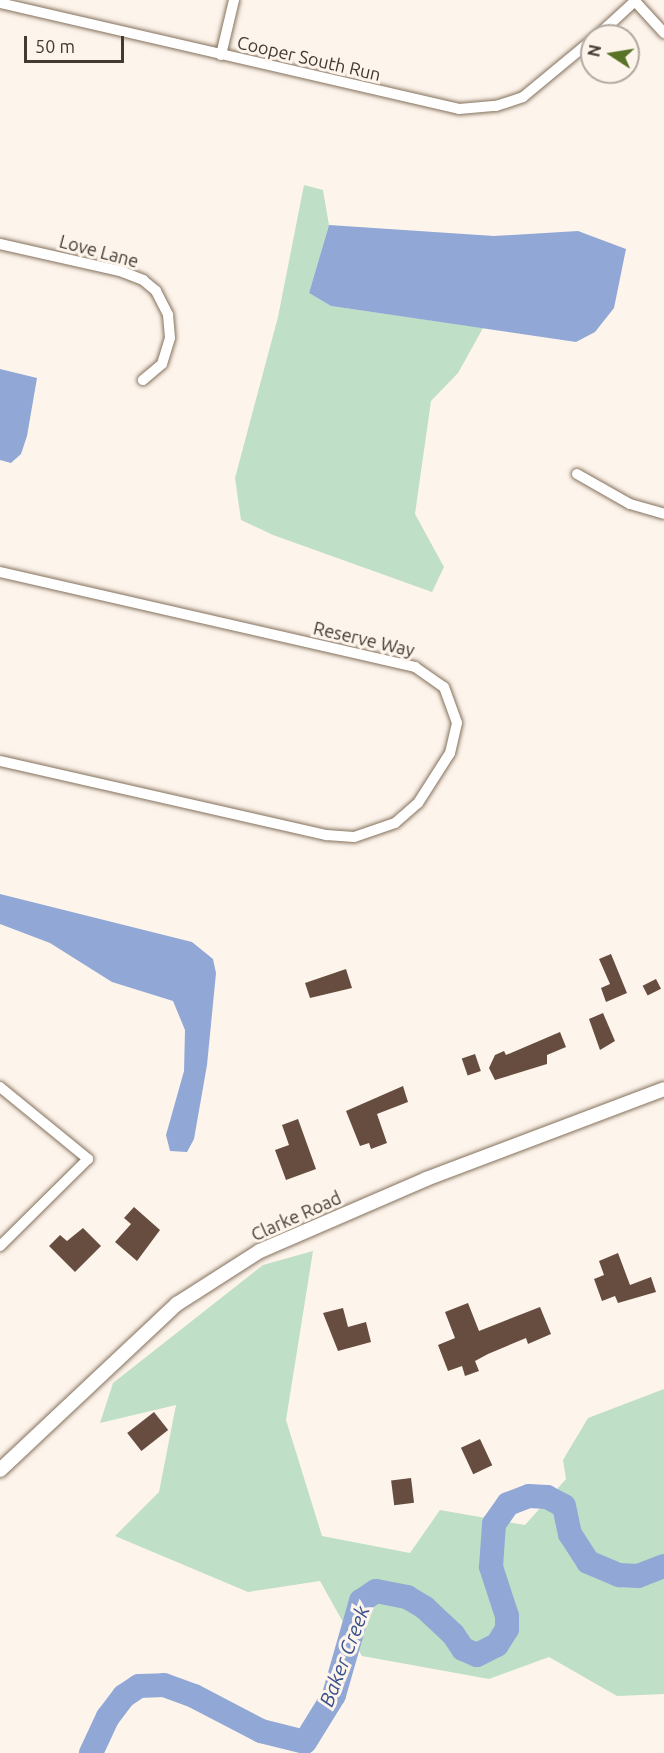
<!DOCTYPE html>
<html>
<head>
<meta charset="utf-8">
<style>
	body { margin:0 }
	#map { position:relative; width:664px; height:1753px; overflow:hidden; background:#fdf4eb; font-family:Ubuntu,sans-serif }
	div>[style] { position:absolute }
	.green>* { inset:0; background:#c0dfc7 }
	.water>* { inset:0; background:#91a8d6 }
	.river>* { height:24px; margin:-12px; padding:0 12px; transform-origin:12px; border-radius:12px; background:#91a8d6 }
	.building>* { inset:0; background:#664d40; transform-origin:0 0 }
	.roads { filter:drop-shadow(0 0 2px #84715c) drop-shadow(0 0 2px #84715c) }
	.minor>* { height:10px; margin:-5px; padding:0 5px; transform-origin:5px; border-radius:5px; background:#fff }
	.tertiary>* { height:14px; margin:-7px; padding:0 7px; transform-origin:7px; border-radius:7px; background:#fff }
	span { translate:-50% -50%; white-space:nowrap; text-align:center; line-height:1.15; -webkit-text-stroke:6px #fdf4eb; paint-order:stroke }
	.street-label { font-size:18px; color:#423a30 }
	.water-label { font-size:20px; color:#37518c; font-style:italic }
	.north { position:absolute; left:580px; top:24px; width:60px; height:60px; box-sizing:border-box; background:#fdf4eb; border:2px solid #b2aaa0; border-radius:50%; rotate:282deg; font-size:16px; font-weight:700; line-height:24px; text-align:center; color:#423a30 }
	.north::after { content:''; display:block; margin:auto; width:21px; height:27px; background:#587226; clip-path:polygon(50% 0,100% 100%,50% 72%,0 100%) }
	.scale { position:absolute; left:24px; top:36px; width:100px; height:27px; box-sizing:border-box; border:3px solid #423a30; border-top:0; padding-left:8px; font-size:18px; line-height:21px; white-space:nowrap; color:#423a30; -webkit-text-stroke:4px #fdf4eb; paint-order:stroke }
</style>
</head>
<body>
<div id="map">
	<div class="green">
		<i style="clip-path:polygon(304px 185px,323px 190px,329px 225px,309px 293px,331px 306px,483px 328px,458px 373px,431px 401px,415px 514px,444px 567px,432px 592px,273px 535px,241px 520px,235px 478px,278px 317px)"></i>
		<i style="clip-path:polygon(313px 1251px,286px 1420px,322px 1536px,410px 1553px,440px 1510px,525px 1525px,566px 1479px,563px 1460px,588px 1418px,664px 1389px,664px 1694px,617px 1696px,549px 1657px,489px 1679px,362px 1656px,320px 1581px,248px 1592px,115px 1536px,159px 1492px,176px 1405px,100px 1423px,113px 1383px,263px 1265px)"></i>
	</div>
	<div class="water">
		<i style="clip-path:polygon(329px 225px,494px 236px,578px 231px,626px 249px,614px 308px,595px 332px,576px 342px,331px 306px,309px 293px)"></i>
		<i style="clip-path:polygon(0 369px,37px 378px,27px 436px,21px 454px,11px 463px,0 460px)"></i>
		<i style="clip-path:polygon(0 894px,192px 942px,213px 959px,216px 973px,207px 1065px,194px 1139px,187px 1152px,170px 1151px,166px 1135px,184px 1071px,185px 1030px,173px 1001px,112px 982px,50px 943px,0 924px)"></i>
	</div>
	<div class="river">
		<i style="left:91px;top:1753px;width:40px;rotate:-65deg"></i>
		<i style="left:108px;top:1717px;width:26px;rotate:-53deg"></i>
		<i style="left:124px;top:1696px;width:18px;rotate:-34deg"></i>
		<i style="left:139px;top:1686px;width:25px;rotate:-2deg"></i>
		<i style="left:164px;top:1685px;width:32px;rotate:20deg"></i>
		<i style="left:194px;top:1696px;width:76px;rotate:27.6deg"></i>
		<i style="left:261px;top:1731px;width:45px;rotate:14deg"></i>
		<i style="left:305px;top:1742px;width:55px;rotate:-58.3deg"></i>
		<i style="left:334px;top:1695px;width:98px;rotate:-74deg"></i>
		<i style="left:361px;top:1601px;width:18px;rotate:-34deg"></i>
		<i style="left:376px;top:1591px;width:32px;rotate:11deg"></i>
		<i style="left:407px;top:1597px;width:21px;rotate:31deg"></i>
		<i style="left:425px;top:1608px;width:38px;rotate:43deg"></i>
		<i style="left:453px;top:1634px;width:18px;rotate:56deg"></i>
		<i style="left:463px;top:1649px;width:15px;rotate:23deg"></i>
		<i style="left:477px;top:1655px;width:22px;rotate:-27deg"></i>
		<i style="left:497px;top:1645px;width:19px;rotate:-58deg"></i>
		<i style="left:507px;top:1629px;width:13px;rotate:-90deg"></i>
		<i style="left:507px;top:1616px;width:52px;rotate:-108.1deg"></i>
		<i style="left:491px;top:1567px;width:43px;rotate:-86deg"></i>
		<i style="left:494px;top:1524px;width:24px;rotate:-55deg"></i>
		<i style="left:508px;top:1504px;width:22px;rotate:-21deg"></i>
		<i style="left:529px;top:1496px;width:18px;rotate:3deg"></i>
		<i style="left:547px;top:1497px;width:19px;rotate:28deg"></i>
		<i style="left:564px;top:1506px;width:29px;rotate:78deg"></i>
		<i style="left:570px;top:1534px;width:33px;rotate:57deg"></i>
		<i style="left:588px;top:1562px;width:34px;rotate:23deg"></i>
		<i style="left:619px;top:1575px;width:19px;rotate:3deg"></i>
		<i style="left:638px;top:1576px;width:28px;rotate:-21deg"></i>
	</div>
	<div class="building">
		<i style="clip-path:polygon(611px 954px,627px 993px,606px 1002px,601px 988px,610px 984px,599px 959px)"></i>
		<i style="clip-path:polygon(346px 969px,352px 988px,310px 998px,305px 983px)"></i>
		<i style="left:656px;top:979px;width:11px;height:15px;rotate:63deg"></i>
		<i style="clip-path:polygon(603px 1013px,615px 1041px,600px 1050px,589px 1019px)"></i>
		<i style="clip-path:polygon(560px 1032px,566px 1047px,547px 1055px,547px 1064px,495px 1080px,489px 1068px,495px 1055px,504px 1051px,506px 1055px)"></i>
		<i style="left:475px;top:1054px;width:18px;height:14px;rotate:71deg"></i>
		<i style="clip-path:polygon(403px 1086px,408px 1102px,377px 1114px,387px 1143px,371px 1149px,369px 1143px,360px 1146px,346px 1111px)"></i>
		<i style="clip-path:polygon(298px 1119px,316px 1169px,286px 1180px,275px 1150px,289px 1145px,282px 1125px)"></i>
		<i style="clip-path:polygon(134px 1207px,160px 1230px,137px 1261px,115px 1242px,131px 1224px,124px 1218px)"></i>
		<i style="clip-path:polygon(83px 1228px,101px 1246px,75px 1272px,49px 1246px,60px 1235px,67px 1241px)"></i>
		<i style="clip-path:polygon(618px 1253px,630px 1285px,651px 1277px,656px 1292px,618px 1303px,615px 1296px,602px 1301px,594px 1279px,604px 1275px,599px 1261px)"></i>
		<i style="clip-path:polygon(468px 1303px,479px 1331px,540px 1307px,551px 1334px,528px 1344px,526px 1338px,488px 1354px,475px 1361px,479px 1371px,465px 1376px,462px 1366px,448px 1371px,438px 1345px,455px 1338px,445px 1312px)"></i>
		<i style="clip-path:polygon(343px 1308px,348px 1327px,366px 1322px,371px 1342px,338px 1351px,323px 1313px)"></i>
		<i style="left:154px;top:1412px;width:23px;height:34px;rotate:52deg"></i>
		<i style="left:480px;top:1439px;width:29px;height:21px;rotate:65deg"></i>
		<i style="left:411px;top:1478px;width:25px;height:20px;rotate:83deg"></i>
	</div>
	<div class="roads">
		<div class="minor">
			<i style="left:634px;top:0;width:45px;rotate:47.7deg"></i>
			<i style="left:0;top:3px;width:471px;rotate:13deg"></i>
			<i style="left:459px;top:109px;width:37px;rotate:-5deg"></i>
			<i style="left:496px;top:106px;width:28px;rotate:-18deg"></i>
			<i style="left:523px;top:97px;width:89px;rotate:-39.6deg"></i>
			<i style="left:597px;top:36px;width:53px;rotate:-42.7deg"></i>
			<i style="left:221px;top:55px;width:57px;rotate:-76.7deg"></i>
			<i style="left:0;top:244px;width:123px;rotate:12.7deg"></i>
			<i style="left:120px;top:271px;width:25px;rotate:21deg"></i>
			<i style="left:143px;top:280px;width:17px;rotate:40deg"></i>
			<i style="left:156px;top:291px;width:27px;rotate:63deg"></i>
			<i style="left:168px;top:315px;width:23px;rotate:85deg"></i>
			<i style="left:170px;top:338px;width:27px;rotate:107deg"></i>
			<i style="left:162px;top:364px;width:25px;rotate:140deg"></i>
			<i style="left:577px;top:474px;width:61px;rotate:29.5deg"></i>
			<i style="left:630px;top:504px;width:35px;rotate:16deg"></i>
			<i style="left:0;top:572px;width:426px;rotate:12.9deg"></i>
			<i style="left:415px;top:667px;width:35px;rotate:35deg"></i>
			<i style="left:444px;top:687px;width:38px;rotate:70deg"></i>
			<i style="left:457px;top:723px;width:31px;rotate:103deg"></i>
			<i style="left:450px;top:753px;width:59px;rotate:122.6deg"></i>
			<i style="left:418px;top:803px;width:30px;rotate:139deg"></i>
			<i style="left:395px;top:823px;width:43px;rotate:161.1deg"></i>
			<i style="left:354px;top:837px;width:28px;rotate:-176deg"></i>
			<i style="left:326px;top:835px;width:334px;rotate:-167.2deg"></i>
			<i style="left:0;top:1087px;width:114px;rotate:39.3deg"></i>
			<i style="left:88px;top:1159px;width:124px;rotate:135.3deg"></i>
		</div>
		<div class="tertiary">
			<i style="left:0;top:1470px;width:243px;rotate:-43.2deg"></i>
			<i style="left:177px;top:1304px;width:98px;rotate:-32.6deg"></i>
			<i style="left:260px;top:1251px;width:181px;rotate:-23.4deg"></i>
			<i style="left:426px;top:1179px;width:254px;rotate:-20.7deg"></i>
		</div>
	</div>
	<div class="street-label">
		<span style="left:309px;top:58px;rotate:13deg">Cooper South Run</span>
		<span style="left:99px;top:251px;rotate:15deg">Love Lane</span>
		<span style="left:364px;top:639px;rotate:13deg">Reserve Way</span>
		<span style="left:296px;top:1216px;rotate:-24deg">Clarke Road</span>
	</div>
	<div class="water-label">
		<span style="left:344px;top:1656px;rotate:-69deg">Baker Creek</span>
	</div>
	<div class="north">N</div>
	<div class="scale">50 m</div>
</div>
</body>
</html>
